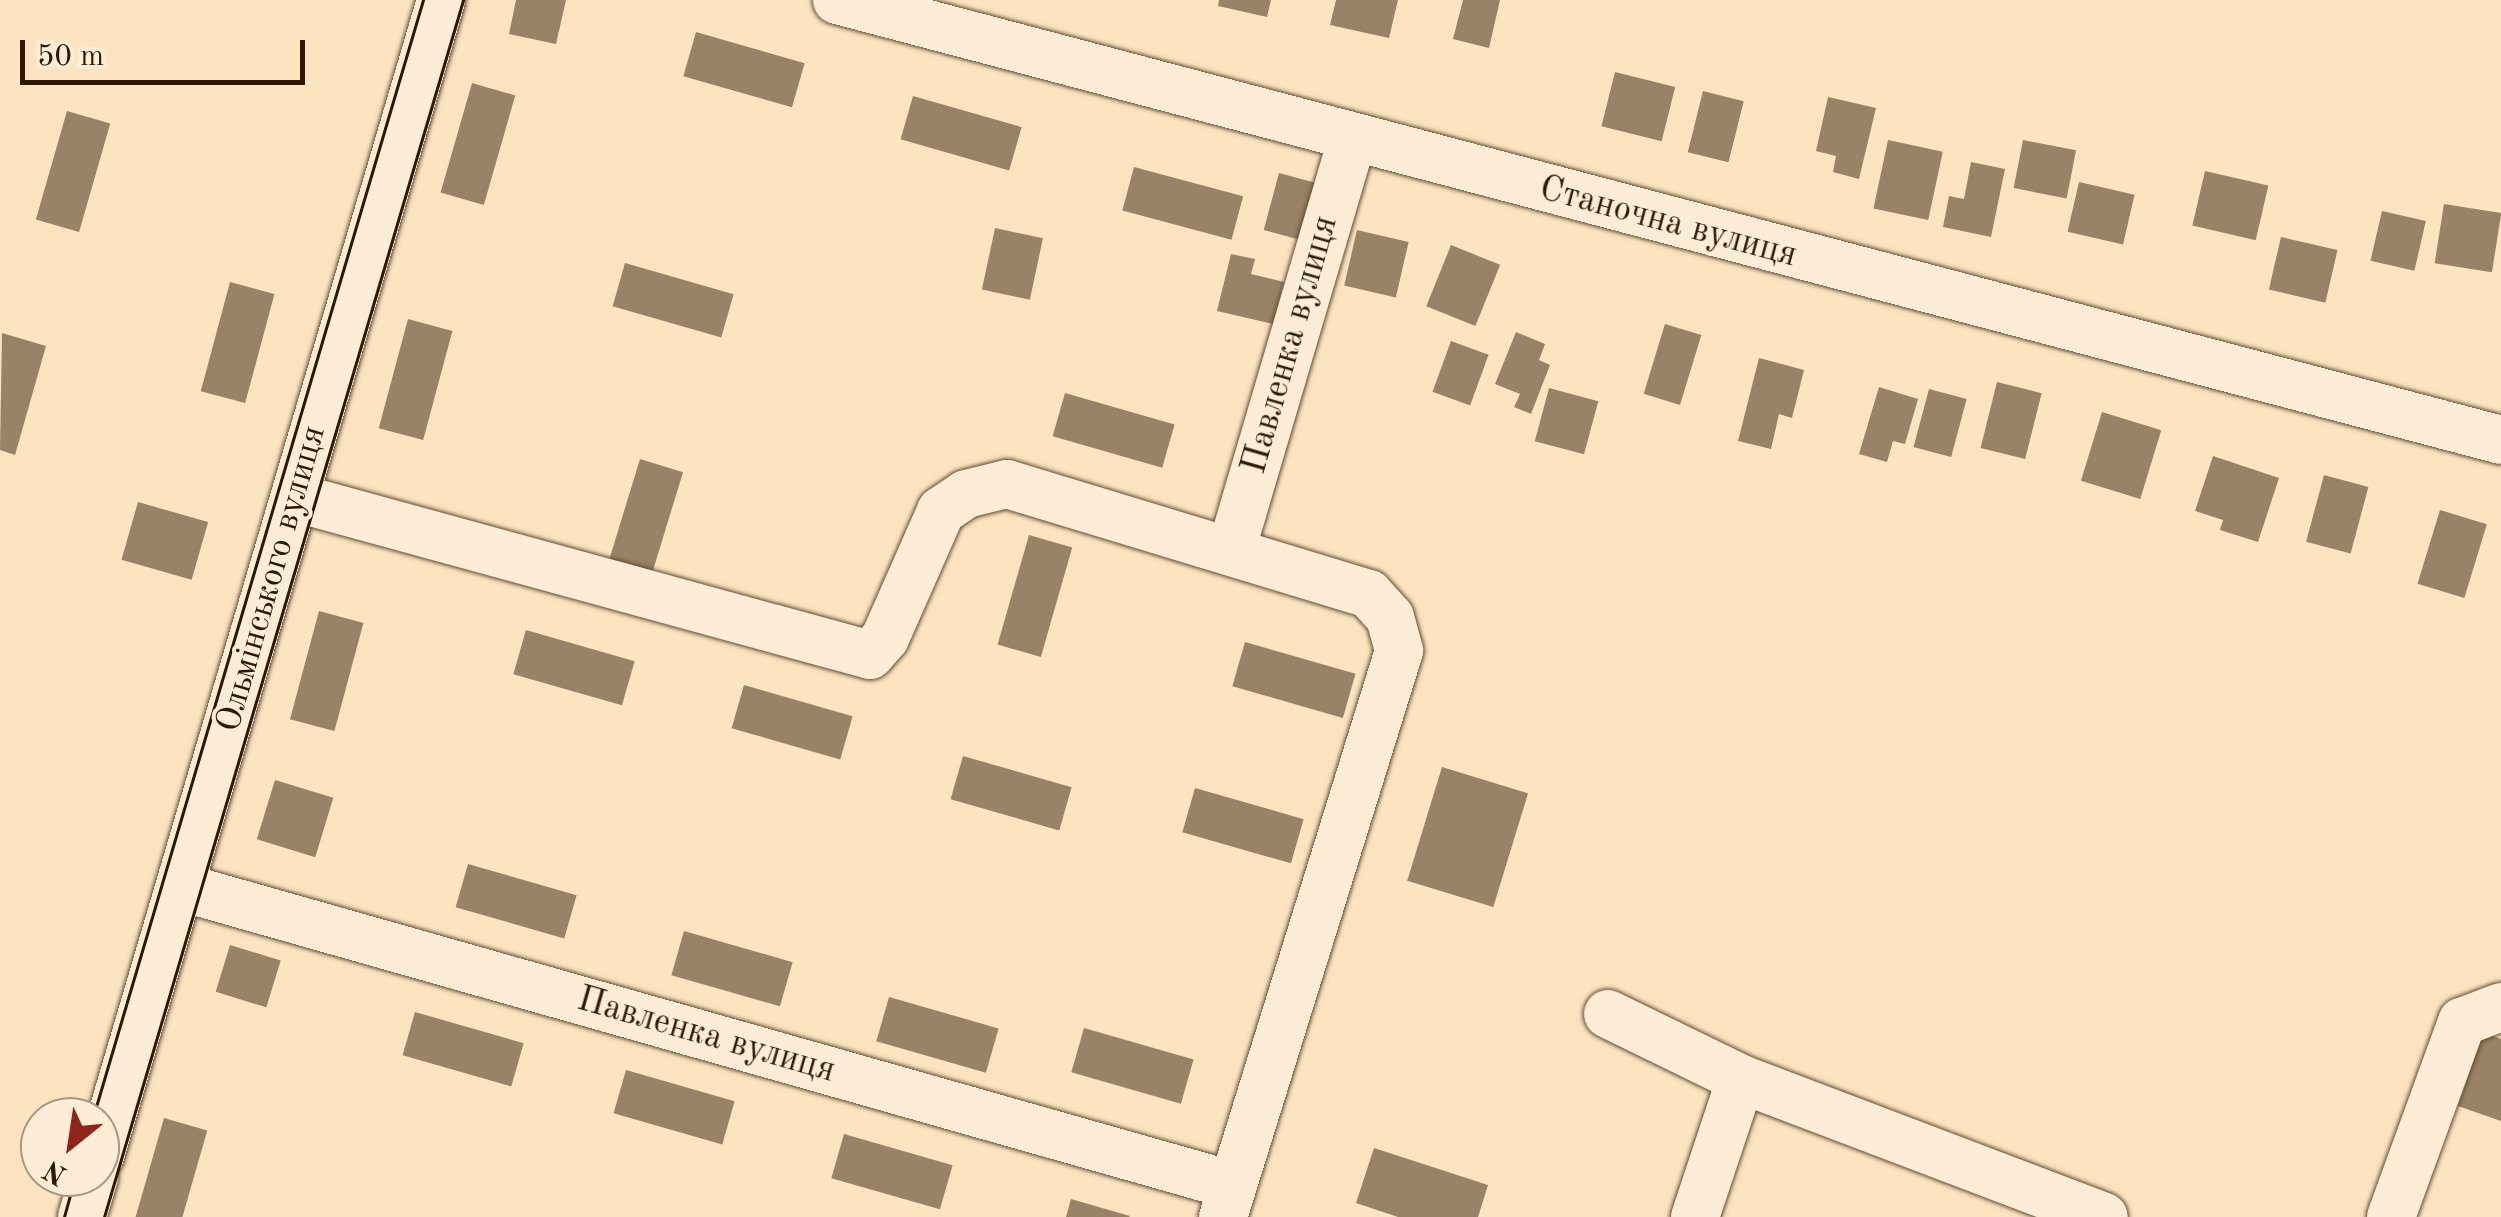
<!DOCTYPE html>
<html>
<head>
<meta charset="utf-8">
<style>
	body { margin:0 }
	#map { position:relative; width:2501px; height:1217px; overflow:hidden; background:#fce4c0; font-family:"Old Standard TT",serif }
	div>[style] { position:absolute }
	.building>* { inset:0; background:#998265; transform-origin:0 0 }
	.roads { filter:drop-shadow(0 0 2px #624b32) drop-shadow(0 0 2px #624b32) }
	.minor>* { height:48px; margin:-24px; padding:0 24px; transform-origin:24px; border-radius:24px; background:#fdedd6 }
	.tram>* { height:2.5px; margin:-1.25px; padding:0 1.25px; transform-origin:1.25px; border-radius:1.25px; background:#2e1802 }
	span { translate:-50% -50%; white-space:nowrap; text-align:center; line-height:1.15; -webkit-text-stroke:8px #fdedd6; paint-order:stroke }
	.street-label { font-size:35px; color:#2e1802 }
	.north { position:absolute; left:20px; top:1097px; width:100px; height:100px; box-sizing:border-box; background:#fdedd6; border:2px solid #aa9881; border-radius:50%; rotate:210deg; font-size:28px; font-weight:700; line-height:40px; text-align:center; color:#2e1802 }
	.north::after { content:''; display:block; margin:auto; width:35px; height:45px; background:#8f2418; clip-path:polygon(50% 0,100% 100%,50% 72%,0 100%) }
	.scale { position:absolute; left:20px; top:40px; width:285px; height:45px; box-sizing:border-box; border:5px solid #2e1802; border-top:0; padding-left:12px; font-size:30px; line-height:35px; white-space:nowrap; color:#2e1802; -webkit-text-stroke:8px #fdedd6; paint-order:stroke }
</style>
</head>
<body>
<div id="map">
	<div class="building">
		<i style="clip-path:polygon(516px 0,566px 0,556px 44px,509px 34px)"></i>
		<i style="clip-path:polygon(1219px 0,1271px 0,1267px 17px,1218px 6px)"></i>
		<i style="clip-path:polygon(1336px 0,1398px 0,1389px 38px,1330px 25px)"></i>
		<i style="clip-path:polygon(1463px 0,1500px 0,1489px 48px,1453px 39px)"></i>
		<i style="left:696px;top:32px;width:113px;height:46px;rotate:16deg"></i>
		<i style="left:1615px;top:72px;width:62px;height:56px;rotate:14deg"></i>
		<i style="left:472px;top:83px;width:45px;height:114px;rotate:16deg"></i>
		<i style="left:1703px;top:91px;width:42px;height:63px;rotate:14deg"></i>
		<i style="left:913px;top:96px;width:113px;height:45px;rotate:16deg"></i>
		<i style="clip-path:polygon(1828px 97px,1876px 108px,1859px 179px,1833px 172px,1836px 156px,1816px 151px)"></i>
		<i style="left:67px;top:111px;width:45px;height:113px;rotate:16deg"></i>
		<i style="left:1888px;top:140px;width:56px;height:70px;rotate:12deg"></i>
		<i style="left:2023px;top:140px;width:54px;height:49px;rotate:11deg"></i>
		<i style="clip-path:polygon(1971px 162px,2005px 169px,1991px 237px,1943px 227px,1949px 196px,1964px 199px)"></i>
		<i style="left:1134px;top:167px;width:113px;height:45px;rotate:15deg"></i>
		<i style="left:2205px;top:171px;width:65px;height:56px;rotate:13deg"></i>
		<i style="left:1279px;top:173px;width:48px;height:59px;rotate:15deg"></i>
		<i style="left:2079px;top:182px;width:57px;height:51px;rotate:13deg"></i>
		<i style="left:2444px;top:204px;width:58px;height:60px;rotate:9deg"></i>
		<i style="left:2382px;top:211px;width:45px;height:51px;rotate:13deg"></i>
		<i style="left:995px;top:228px;width:49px;height:63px;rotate:12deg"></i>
		<i style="left:1357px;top:230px;width:53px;height:57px;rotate:13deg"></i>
		<i style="left:2281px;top:237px;width:58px;height:54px;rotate:13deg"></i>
		<i style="left:1451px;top:245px;width:53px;height:66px;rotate:22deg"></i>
		<i style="clip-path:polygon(1231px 254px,1255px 259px,1251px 274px,1284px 282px,1273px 324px,1217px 311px)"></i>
		<i style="left:625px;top:263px;width:113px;height:45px;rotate:16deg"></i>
		<i style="left:230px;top:282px;width:46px;height:113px;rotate:15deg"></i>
		<i style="left:408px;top:319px;width:46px;height:113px;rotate:15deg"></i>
		<i style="left:1665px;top:324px;width:38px;height:73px;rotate:17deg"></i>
		<i style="clip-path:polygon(1516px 332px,1545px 344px,1539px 360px,1550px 365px,1531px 414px,1514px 407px,1520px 394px,1495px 384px)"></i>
		<i style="clip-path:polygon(2px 333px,46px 346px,15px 455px,0 450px)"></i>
		<i style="left:1451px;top:341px;width:40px;height:54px;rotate:20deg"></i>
		<i style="clip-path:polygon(1759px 358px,1804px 370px,1792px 418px,1779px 414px,1771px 449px,1738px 441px)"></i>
		<i style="left:1997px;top:382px;width:46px;height:68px;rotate:14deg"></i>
		<i style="clip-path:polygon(1879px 387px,1918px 399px,1905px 444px,1893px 441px,1887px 462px,1859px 454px)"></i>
		<i style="left:1549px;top:388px;width:51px;height:55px;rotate:15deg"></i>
		<i style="left:1929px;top:389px;width:39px;height:60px;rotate:15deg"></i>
		<i style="left:1065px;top:393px;width:114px;height:45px;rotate:16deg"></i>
		<i style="left:2102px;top:412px;width:62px;height:72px;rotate:17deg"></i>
		<i style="clip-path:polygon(2213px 456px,2279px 478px,2258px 542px,2220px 530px,2223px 520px,2195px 511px)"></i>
		<i style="left:640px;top:459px;width:45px;height:113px;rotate:17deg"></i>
		<i style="left:2324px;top:475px;width:46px;height:69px;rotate:15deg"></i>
		<i style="left:138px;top:502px;width:73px;height:60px;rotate:16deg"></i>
		<i style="left:2440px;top:510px;width:49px;height:77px;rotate:17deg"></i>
		<i style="left:1029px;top:535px;width:45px;height:114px;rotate:16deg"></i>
		<i style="left:319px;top:611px;width:46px;height:112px;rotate:15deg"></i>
		<i style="left:526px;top:630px;width:113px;height:46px;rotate:16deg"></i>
		<i style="left:1245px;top:642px;width:115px;height:46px;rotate:16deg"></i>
		<i style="left:744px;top:685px;width:113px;height:45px;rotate:16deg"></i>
		<i style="left:963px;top:756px;width:113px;height:45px;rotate:16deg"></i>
		<i style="left:1442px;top:767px;width:90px;height:119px;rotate:17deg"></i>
		<i style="left:275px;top:780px;width:61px;height:62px;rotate:17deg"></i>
		<i style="left:1195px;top:788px;width:113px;height:46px;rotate:16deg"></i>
		<i style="left:468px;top:864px;width:113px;height:45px;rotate:16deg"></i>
		<i style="left:684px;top:931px;width:113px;height:46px;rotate:16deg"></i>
		<i style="left:230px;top:945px;width:53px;height:49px;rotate:17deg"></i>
		<i style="left:889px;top:997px;width:114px;height:46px;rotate:16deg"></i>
		<i style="left:415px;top:1012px;width:113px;height:45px;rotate:16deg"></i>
		<i style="left:1084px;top:1028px;width:114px;height:46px;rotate:16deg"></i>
		<i style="clip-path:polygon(2483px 1033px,2501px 1039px,2501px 1121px,2458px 1106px)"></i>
		<i style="left:626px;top:1070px;width:113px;height:45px;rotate:16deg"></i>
		<i style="left:164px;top:1118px;width:45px;height:103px;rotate:16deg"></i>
		<i style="left:844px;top:1134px;width:113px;height:46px;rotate:16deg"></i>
		<i style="clip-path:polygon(1374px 1148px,1488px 1185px,1478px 1217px,1398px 1217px,1356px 1203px)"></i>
		<i style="clip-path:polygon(1071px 1199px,1130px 1216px,1129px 1217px,1066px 1217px)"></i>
	</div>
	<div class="roads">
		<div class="minor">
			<i style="left:837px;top:0;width:1721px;rotate:14.81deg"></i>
			<i style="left:297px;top:498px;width:594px;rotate:15.32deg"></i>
			<i style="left:870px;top:655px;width:23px;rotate:-49deg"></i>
			<i style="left:885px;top:638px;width:139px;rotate:-66.2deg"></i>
			<i style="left:941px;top:511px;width:30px;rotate:-34deg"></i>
			<i style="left:966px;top:494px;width:42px;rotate:-13.7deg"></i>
			<i style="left:1007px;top:484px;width:378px;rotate:16.9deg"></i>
			<i style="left:1369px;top:594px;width:31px;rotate:48deg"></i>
			<i style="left:1390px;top:617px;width:35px;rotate:75deg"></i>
			<i style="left:1399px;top:651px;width:593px;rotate:107.27deg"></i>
			<i style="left:1231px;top:551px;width:429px;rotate:-73.6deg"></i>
			<i style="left:181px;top:887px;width:1091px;rotate:15.84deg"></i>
			<i style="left:1608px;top:1014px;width:148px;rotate:26deg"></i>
			<i style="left:1741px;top:1079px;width:388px;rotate:20.8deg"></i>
			<i style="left:100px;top:1156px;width:1205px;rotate:-73.56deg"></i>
			<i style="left:82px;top:1217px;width:42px;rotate:-73.3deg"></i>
			<i style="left:1695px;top:1217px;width:145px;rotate:-71.6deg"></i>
			<i style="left:2391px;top:1217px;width:208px;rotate:-70deg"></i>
			<i style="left:2462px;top:1022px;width:42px;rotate:-21deg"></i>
		</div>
	</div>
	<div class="tram">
		<i style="left:93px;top:1117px;width:1165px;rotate:-73.54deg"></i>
		<i style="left:64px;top:1217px;width:41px;rotate:-74.6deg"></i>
		<i style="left:104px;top:1217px;width:1269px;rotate:-73.56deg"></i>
	</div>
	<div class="street-label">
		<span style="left:1668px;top:223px;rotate:15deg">Станочна вулиця</span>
		<span style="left:1291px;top:345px;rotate:-74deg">Павленка вулиця</span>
		<span style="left:272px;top:579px;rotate:-74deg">Ольмінського вулиця</span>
		<span style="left:706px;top:1036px;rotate:16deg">Павленка вулиця</span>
	</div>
	<div class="north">N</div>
	<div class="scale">50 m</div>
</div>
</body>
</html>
